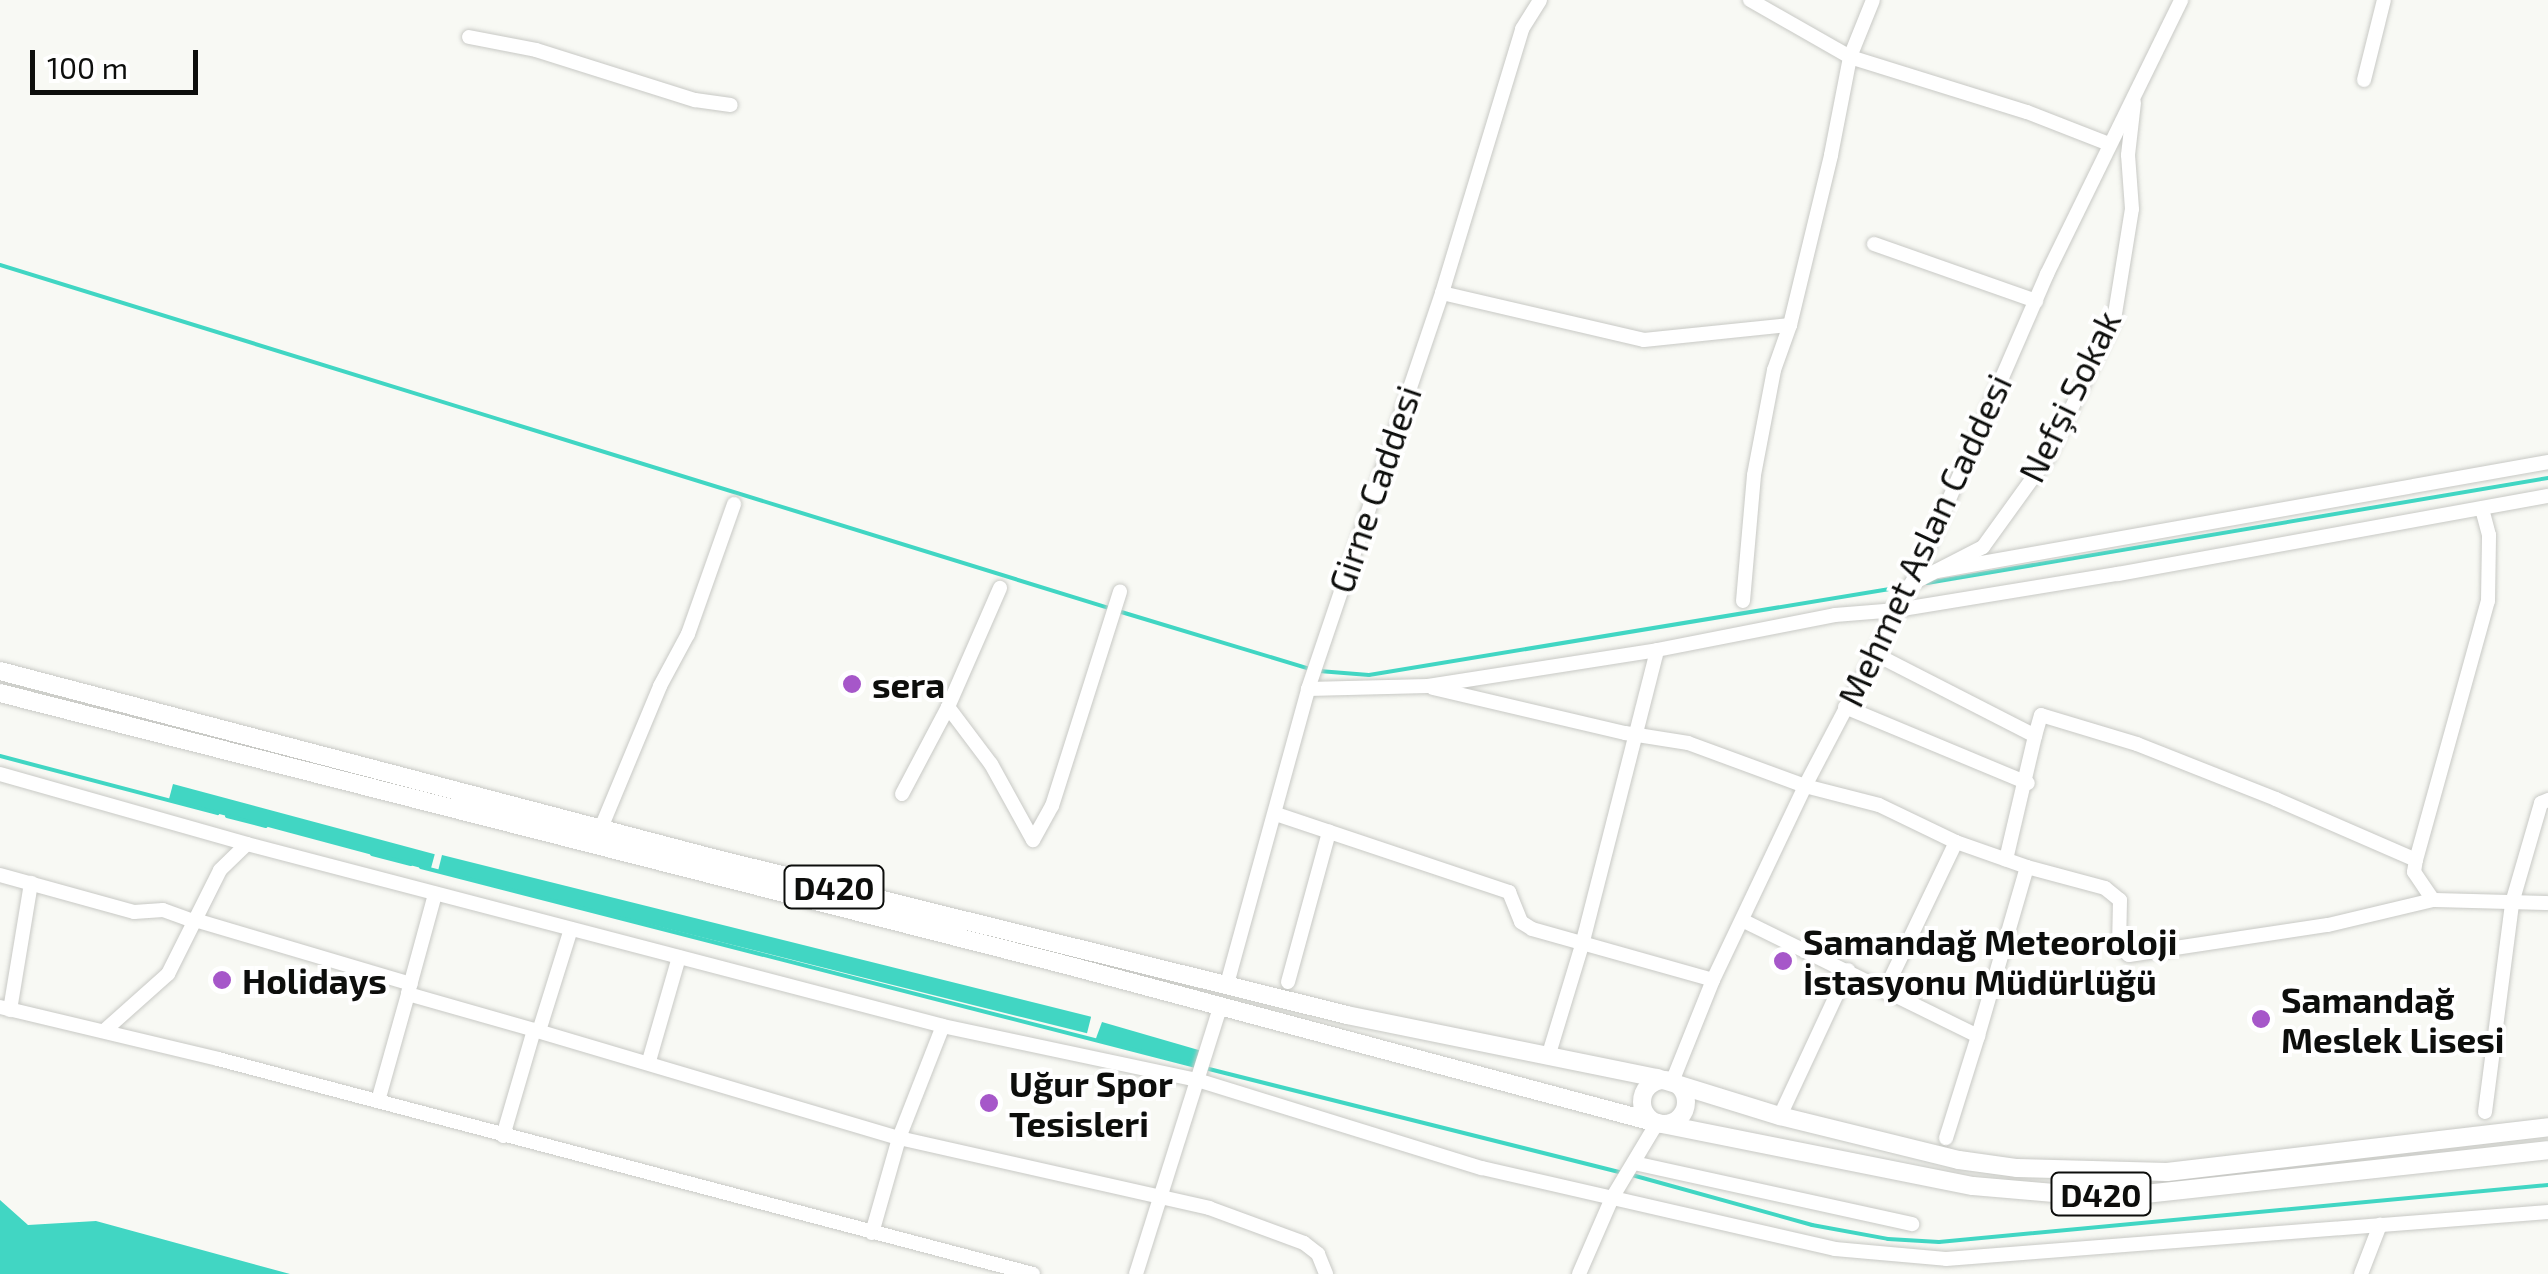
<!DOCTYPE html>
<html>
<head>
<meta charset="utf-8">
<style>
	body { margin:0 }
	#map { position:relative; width:2548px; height:1274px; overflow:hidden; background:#f8f9f4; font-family:"Exo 2",sans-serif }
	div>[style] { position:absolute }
	.water>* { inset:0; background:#41d6c3; transform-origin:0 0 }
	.stream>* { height:4px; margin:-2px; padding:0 2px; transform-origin:2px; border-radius:2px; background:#41d6c3 }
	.roads { filter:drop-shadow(0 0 2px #c8c9c5) drop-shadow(0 0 2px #c8c9c5) }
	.minor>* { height:14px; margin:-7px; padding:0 7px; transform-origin:7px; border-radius:7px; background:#fff }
	.major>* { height:18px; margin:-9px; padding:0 9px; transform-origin:9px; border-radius:9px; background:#fff }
	.major>.ring { margin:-9px; padding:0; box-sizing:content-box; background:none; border:18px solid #fff; border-radius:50% }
	.dots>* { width:28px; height:28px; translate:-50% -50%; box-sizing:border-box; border:5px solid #fff; border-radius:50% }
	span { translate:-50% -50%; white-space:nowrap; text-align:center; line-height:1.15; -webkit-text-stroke:8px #fff; paint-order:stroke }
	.shield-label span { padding:2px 8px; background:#fff; border:2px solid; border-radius:8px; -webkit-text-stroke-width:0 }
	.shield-label { font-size:32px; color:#0d0e0c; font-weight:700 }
	.street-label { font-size:35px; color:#0d0e0c }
	.poi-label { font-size:35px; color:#0d0e0c; font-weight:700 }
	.left { translate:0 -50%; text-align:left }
	.scale { position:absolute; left:30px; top:50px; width:168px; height:45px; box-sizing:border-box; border:5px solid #0d0e0c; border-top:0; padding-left:12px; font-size:30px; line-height:35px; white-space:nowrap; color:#0d0e0c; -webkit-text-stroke:8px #fff; paint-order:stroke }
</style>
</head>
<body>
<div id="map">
	<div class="water">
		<i style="left:173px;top:784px;width:271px;height:17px;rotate:15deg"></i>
		<i style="left:442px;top:855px;width:669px;height:17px;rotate:14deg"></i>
		<i style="clip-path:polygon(1102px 1022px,1202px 1051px,1199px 1065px,1095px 1041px)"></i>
		<i style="clip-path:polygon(0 1200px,28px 1225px,96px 1221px,290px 1274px,0 1274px)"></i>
	</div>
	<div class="stream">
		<i style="left:0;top:265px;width:1161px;rotate:17.19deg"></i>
		<i style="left:1927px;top:583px;width:630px;rotate:-9.6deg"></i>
		<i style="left:1118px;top:611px;width:201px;rotate:16.8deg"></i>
		<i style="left:1319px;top:671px;width:50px;rotate:4.6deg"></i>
		<i style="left:1369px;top:675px;width:540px;rotate:-9.38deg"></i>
		<i style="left:0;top:756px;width:225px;rotate:14.7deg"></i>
		<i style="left:227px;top:816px;width:40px;rotate:14.4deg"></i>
		<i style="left:372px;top:854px;width:40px;rotate:14.4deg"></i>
		<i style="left:421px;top:867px;width:800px;rotate:14.4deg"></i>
		<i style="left:1205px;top:1068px;width:431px;rotate:14.1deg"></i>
		<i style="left:1632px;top:1175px;width:187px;rotate:15.5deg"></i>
		<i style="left:1812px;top:1225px;width:77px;rotate:10.4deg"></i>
		<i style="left:1888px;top:1239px;width:51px;rotate:3.4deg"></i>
		<i style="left:1939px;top:1242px;width:612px;rotate:-5.35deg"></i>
	</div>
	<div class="roads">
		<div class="minor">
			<i style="left:1750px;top:0;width:115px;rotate:29.7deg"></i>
			<i style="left:1850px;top:57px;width:185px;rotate:17.3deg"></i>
			<i style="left:2027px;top:112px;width:88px;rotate:21.3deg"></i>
			<i style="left:469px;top:37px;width:68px;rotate:11deg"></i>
			<i style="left:536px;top:50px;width:167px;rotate:17.5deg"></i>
			<i style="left:695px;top:100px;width:36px;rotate:8deg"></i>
			<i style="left:2364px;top:80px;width:82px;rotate:-76deg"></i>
			<i style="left:1874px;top:244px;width:172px;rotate:19.4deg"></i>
			<i style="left:1442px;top:293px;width:207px;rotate:13.1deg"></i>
			<i style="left:1644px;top:340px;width:147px;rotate:-5.9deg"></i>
			<i style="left:1937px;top:571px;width:621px;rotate:-10.11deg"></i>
			<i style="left:1911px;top:584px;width:81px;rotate:-27.2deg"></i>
			<i style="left:1983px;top:547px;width:111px;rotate:-54.2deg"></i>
			<i style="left:2048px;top:457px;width:152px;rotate:-64.3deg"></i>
			<i style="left:2114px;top:320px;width:112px;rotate:-80.8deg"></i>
			<i style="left:2132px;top:209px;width:54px;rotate:-94.2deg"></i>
			<i style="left:2128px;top:155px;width:53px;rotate:-83.5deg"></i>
			<i style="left:1743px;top:601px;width:126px;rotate:-85deg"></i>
			<i style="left:1754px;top:475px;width:107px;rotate:-79.2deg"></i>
			<i style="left:1774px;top:370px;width:48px;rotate:-70.4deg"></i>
			<i style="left:1790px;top:325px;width:175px;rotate:-76.4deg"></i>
			<i style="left:1831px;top:155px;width:100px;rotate:-79deg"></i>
			<i style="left:1850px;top:57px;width:61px;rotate:-68deg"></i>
			<i style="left:1873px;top:653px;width:182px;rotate:27.1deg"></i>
			<i style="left:2035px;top:736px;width:127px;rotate:103.2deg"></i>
			<i style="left:1433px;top:688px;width:197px;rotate:13.2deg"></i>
			<i style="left:1625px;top:733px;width:64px;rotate:9deg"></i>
			<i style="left:1688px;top:743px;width:125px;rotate:20.2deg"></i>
			<i style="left:1805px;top:786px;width:76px;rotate:14.4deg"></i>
			<i style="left:1879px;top:805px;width:85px;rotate:25.7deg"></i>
			<i style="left:1956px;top:842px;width:166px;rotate:115.6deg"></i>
			<i style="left:1308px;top:689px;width:120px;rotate:-1.4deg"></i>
			<i style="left:1428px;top:686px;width:232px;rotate:-8.9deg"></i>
			<i style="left:1657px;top:650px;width:181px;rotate:-11.1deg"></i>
			<i style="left:1835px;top:615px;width:62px;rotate:-4.6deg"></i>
			<i style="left:1897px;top:610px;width:224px;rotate:-9.3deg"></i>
			<i style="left:2118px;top:574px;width:437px;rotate:-10.3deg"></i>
			<i style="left:948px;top:707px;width:71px;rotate:53deg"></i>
			<i style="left:991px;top:764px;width:87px;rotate:61.1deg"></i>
			<i style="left:1845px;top:707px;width:198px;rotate:22.6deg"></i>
			<i style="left:0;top:774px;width:257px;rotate:15.8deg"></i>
			<i style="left:902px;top:794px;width:98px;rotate:-62.1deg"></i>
			<i style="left:948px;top:707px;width:130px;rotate:-66.4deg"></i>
			<i style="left:1276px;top:814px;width:246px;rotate:18.5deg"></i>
			<i style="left:1509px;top:892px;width:32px;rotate:68deg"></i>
			<i style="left:1521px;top:922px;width:13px;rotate:32deg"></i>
			<i style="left:1532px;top:929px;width:188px;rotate:15.7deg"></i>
			<i style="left:601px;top:828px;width:154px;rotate:-67.4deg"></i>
			<i style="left:660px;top:686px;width:59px;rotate:-61.7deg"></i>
			<i style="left:688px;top:634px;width:138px;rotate:-70.5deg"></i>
			<i style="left:1033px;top:840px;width:39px;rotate:-61deg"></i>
			<i style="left:1052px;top:806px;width:225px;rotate:-72.4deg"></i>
			<i style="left:1956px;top:842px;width:75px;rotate:19.4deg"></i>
			<i style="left:2027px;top:867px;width:176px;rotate:106.2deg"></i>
			<i style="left:2416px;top:860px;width:269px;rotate:-74.5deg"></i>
			<i style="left:2488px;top:601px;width:66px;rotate:-89.1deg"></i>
			<i style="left:2489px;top:535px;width:27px;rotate:-105deg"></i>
			<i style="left:2027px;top:867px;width:81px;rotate:15.1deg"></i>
			<i style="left:2105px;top:888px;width:19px;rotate:39deg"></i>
			<i style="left:2120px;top:900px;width:46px;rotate:91.2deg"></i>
			<i style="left:2119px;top:946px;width:13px;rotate:42deg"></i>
			<i style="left:2129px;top:955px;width:201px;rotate:-8.6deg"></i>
			<i style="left:2328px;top:925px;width:108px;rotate:-13.4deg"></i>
			<i style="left:2433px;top:900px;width:34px;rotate:-124deg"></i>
			<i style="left:2414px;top:872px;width:12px;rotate:-81deg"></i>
			<i style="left:2416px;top:860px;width:153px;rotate:-156.5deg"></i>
			<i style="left:2276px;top:799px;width:149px;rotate:-158.4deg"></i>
			<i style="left:2137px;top:744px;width:100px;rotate:-163.2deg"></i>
			<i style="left:2041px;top:715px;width:22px;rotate:106deg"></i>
			<i style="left:0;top:875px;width:139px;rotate:15.4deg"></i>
			<i style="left:134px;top:912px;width:29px;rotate:-4deg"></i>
			<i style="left:163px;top:910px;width:33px;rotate:20deg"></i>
			<i style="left:2433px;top:900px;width:115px;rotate:1.5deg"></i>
			<i style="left:195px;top:920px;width:225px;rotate:16.5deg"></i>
			<i style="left:1744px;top:921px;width:261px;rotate:26.2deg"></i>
			<i style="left:1978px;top:1036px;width:107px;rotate:107.4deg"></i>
			<i style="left:1288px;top:982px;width:156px;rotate:-74.7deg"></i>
			<i style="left:1227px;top:984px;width:306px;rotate:-74.6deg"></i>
			<i style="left:1308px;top:689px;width:418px;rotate:-71.3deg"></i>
			<i style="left:1442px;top:293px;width:276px;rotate:-73.1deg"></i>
			<i style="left:1522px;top:29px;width:34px;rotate:-58deg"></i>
			<i style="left:408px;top:993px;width:103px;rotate:-74.7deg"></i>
			<i style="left:0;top:1007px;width:224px;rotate:13.4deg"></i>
			<i style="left:218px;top:1059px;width:843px;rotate:14.78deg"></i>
			<i style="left:10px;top:1010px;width:129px;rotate:-80.6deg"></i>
			<i style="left:104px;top:1031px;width:86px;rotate:-41.7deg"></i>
			<i style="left:168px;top:974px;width:116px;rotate:-63.4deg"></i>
			<i style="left:220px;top:870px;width:37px;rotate:-44deg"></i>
			<i style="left:247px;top:844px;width:719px;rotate:14.65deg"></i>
			<i style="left:943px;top:1026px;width:260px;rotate:12deg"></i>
			<i style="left:1197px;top:1080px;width:298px;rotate:17.2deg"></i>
			<i style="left:1482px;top:1168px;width:362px;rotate:12.9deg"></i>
			<i style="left:1835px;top:1249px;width:111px;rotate:5.1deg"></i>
			<i style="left:1946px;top:1259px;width:604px;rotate:-4.46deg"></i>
			<i style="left:539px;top:1031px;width:107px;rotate:-72.6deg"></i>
			<i style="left:1548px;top:1057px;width:117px;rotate:-73.1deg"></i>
			<i style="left:1582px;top:945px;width:304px;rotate:-75.7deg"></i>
			<i style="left:649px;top:1061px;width:108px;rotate:-73.9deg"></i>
			<i style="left:1672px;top:1082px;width:110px;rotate:-68.1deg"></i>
			<i style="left:1713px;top:980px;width:215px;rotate:-64.6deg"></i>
			<i style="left:1805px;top:786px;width:241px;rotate:-62.3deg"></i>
			<i style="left:1917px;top:573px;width:326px;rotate:-66.5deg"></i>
			<i style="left:2047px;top:274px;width:305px;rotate:-63.9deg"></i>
			<i style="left:378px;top:1101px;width:111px;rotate:-74.3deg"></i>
			<i style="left:408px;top:994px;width:131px;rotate:15.9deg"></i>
			<i style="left:2485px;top:1112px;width:211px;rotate:-82.6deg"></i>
			<i style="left:2512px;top:903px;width:104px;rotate:-73.8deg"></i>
			<i style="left:2541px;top:803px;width:8px;rotate:-23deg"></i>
			<i style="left:1780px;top:1116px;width:161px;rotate:-65deg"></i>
			<i style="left:503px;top:1136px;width:110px;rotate:-73.7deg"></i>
			<i style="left:534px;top:1030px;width:381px;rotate:16.5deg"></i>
			<i style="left:899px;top:1138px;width:318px;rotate:12.7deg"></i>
			<i style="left:1209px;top:1208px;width:101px;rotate:20.2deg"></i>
			<i style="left:1304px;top:1243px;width:18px;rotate:38deg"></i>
			<i style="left:1318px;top:1254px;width:22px;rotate:68deg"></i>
			<i style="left:1634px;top:1163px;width:285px;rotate:12.4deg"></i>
			<i style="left:872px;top:1233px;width:99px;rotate:-74.1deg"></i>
			<i style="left:899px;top:1138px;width:120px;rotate:-68.6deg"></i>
			<i style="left:1136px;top:1274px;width:280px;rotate:-72.5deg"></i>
			<i style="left:1579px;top:1274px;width:83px;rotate:-66.5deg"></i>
			<i style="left:1612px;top:1198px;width:87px;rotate:-59deg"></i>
			<i style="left:2361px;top:1274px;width:53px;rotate:-68.8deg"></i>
		</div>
		<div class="major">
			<i style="left:0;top:671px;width:737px;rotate:14.7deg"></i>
			<i style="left:713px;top:858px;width:653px;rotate:13.91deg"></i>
			<i style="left:1347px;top:1015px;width:316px;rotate:11.5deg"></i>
			<i style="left:1657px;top:1078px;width:129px;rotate:17.2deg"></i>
			<i style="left:1780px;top:1116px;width:184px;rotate:13.8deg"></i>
			<i style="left:1959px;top:1160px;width:59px;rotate:7.9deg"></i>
			<i style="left:2017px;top:1168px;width:150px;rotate:1.5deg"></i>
			<i style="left:2167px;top:1172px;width:384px;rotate:-6.7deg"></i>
			<i style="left:0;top:693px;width:1104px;rotate:14.31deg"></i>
			<i style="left:1070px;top:966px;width:608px;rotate:14.97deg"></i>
			<i style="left:1657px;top:1123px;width:322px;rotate:11.3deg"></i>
			<i style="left:1973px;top:1186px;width:93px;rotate:4.9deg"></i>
			<i style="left:2066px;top:1194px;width:79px"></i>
			<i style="left:2145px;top:1194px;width:405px;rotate:-6.2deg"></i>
			<i class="ring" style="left:1642px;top:1080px;width:26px;height:26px"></i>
		</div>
	</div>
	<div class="dots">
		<i style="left:852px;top:684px;background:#a657c9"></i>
		<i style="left:1783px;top:961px;background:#a657c9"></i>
		<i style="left:222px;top:980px;background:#a657c9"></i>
		<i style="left:2261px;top:1019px;background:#a657c9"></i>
		<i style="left:989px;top:1103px;background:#a657c9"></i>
	</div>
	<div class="shield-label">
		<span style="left:834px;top:887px">D420</span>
		<span style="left:2101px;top:1194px">D420</span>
	</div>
	<div class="street-label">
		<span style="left:2069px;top:396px;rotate:-64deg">Nefşi Sokak</span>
		<span style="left:1374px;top:489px;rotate:-71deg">Girne Caddesi</span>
		<span style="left:1924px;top:540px;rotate:-65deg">Mehmet Aslan Caddesi</span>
	</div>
	<div class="poi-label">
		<span class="left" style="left:872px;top:684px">sera</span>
		<span class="left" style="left:1803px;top:961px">Samandağ Meteoroloji<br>İstasyonu Müdürlüğü</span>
		<span class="left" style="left:242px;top:980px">Holidays</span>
		<span class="left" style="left:2281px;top:1019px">Samandağ<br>Meslek Lisesi</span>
		<span class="left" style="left:1009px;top:1103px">Uğur Spor<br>Tesisleri</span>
	</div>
	<div class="scale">100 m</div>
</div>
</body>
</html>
